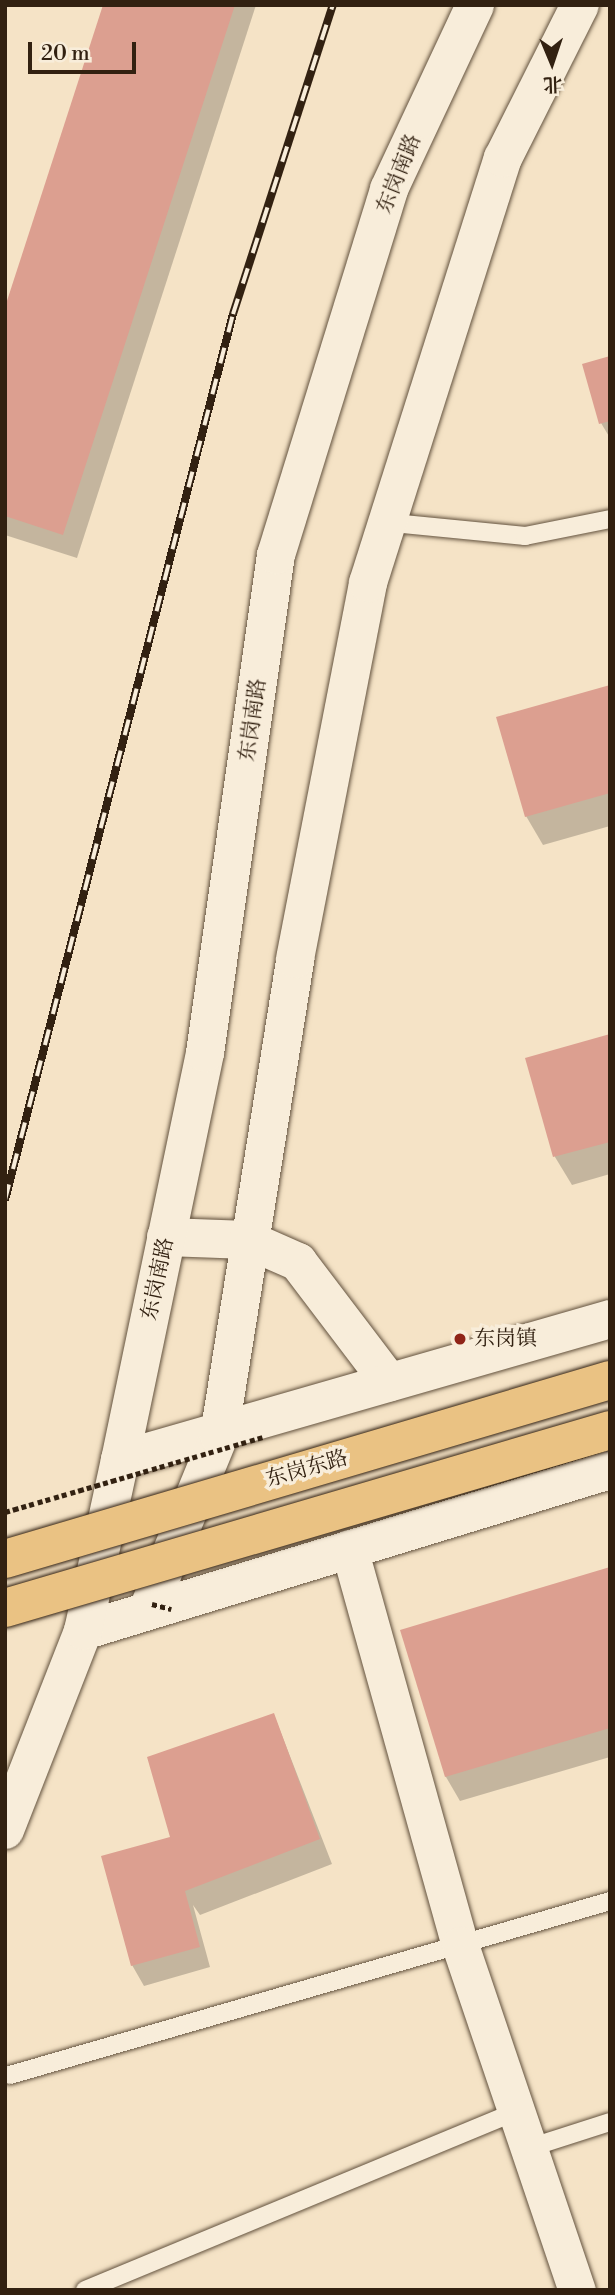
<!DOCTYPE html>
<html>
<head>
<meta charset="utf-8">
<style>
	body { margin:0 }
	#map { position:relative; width:615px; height:2295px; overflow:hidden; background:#f5e3c6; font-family:"Libre Bodoni","Noto Serif SC",serif }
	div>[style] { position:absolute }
	.shadow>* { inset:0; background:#0003 }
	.building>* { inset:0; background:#dc9f90 }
	.roads { filter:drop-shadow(0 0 2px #63523e) drop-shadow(0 0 2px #63523e) }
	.lane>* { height:18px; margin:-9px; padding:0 9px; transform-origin:9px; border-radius:9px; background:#f8edda }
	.street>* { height:37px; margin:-18.5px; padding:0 18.5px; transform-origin:18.5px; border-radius:18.5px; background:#f8edda }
	.secondary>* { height:38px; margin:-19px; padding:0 19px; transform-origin:19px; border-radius:19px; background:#f8edda }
	.rail>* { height:8px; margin-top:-4px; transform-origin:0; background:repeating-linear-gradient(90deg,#f8edda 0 16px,#322111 0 32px); box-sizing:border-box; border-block:2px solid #322111 }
	.path-bridge>* { height:4.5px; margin-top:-2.25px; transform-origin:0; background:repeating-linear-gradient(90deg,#322111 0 5px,transparent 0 8.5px) }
	.bridges { filter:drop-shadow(0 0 2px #322111) drop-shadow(0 0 2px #322111) }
	.primary-bridge>* { height:38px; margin:-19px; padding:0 19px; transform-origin:19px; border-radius:19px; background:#eac283 }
	.dots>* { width:19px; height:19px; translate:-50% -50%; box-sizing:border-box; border:4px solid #f8edda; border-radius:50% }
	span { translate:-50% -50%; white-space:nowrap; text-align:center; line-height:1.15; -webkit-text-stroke:7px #f8edda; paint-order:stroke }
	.street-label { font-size:21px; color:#322111 }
	.poi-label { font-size:21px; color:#322111 }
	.left { translate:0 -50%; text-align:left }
	.frame { position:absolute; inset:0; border:7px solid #322111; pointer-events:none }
	.north { position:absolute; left:517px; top:28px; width:70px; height:70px; -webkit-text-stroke:5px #f8edda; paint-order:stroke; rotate:178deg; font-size:19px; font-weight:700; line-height:28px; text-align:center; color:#322111 }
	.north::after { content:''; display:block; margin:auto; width:24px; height:32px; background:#322111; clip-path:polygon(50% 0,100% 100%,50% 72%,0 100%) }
	.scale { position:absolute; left:28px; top:42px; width:108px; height:32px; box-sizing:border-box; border:4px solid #322111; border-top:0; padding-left:9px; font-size:21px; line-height:24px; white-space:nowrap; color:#322111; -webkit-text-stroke:5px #f8edda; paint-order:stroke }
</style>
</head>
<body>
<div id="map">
	<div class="shadow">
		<i style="clip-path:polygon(105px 5px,256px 5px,77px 558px,5px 535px,5px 313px)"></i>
		<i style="clip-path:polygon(610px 357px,610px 438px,601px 423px)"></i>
		<i style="clip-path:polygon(610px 687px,610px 826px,543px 845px,526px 816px)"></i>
		<i style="clip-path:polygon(610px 1036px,610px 1174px,572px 1185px,555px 1157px,527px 1059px)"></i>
		<i style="clip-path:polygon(610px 1569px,610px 1757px,460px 1801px,446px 1777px,402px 1631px)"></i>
		<i style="clip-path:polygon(274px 1715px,332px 1864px,200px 1915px,193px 1905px,210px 1967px,144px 1986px,132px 1965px,172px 1839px)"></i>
	</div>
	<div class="building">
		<i style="clip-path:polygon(103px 5px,235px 5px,63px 535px,5px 516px,5px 307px)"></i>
		<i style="clip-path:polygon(610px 356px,610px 421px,599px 424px,582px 364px)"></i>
		<i style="clip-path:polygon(610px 685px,610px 793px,525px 817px,496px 717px)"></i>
		<i style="clip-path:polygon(610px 1034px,610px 1142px,553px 1157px,525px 1058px)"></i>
		<i style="clip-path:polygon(610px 1567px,610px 1728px,445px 1777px,400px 1630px)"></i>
		<i style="clip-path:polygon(274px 1713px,320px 1839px,185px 1891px,200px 1947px,131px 1966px,101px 1856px,170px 1837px,147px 1757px)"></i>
	</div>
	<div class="roads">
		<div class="lane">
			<i style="left:393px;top:523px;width:133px;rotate:5.6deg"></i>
			<i style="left:525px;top:536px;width:87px;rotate:-11.3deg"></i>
			<i style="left:10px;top:2075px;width:625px;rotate:-16.17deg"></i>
			<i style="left:529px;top:2148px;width:85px;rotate:-17.8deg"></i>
			<i style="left:85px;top:2290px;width:468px;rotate:-22.5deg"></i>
		</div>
		<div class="street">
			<i style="left:349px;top:1548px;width:412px;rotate:74.4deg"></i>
			<i style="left:460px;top:1945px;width:364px;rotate:71.3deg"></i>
		</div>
		<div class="secondary">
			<i style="left:166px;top:1237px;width:82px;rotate:2.1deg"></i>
			<i style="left:248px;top:1240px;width:55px;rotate:23.7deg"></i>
			<i style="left:298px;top:1262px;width:151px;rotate:52.8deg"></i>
			<i style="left:120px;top:1460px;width:510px;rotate:-16.05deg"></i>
			<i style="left:149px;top:1607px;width:185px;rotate:-67.7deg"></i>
			<i style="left:219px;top:1436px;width:483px;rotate:-80.9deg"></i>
			<i style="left:295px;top:959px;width:383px;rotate:-79deg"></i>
			<i style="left:368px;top:583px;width:446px;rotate:-72.4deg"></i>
			<i style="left:503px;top:158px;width:171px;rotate:-63.3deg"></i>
			<i style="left:83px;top:1631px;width:551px;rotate:-16.99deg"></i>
			<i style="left:5px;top:1830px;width:214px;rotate:-68.6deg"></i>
			<i style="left:83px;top:1631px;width:175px;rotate:-77.8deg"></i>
			<i style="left:120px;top:1460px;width:416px;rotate:-78.2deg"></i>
			<i style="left:205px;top:1053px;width:503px;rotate:-81.89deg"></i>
			<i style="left:276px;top:555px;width:383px;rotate:-72.8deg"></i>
			<i style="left:389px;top:189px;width:203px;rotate:-64.9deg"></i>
		</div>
	</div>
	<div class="rail">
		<i style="left:5px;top:1200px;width:915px;rotate:-75.57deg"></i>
		<i style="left:233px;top:314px;width:325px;rotate:-72.1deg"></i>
	</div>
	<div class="path-bridge">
		<i style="left:5px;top:1512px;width:269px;rotate:-16.2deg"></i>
		<i style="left:152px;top:1604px;width:20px;rotate:15deg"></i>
	</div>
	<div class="bridges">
		<div class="primary-bridge">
			<i style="left:5px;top:1559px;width:631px;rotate:-16.48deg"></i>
			<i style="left:5px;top:1608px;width:631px;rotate:-16.39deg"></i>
		</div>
	</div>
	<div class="dots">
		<i style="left:460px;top:1339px;background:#8f2418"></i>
	</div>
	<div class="street-label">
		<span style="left:399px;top:174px;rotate:-68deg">东岗南路</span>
		<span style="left:253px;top:720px;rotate:-82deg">东岗南路</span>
		<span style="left:158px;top:1279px;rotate:-78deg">东岗南路</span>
		<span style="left:307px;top:1469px;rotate:-16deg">东岗东路</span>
	</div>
	<div class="poi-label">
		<span class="left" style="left:474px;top:1339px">东岗镇</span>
	</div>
	<div class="frame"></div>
	<div class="north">北</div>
	<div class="scale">20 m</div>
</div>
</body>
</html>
